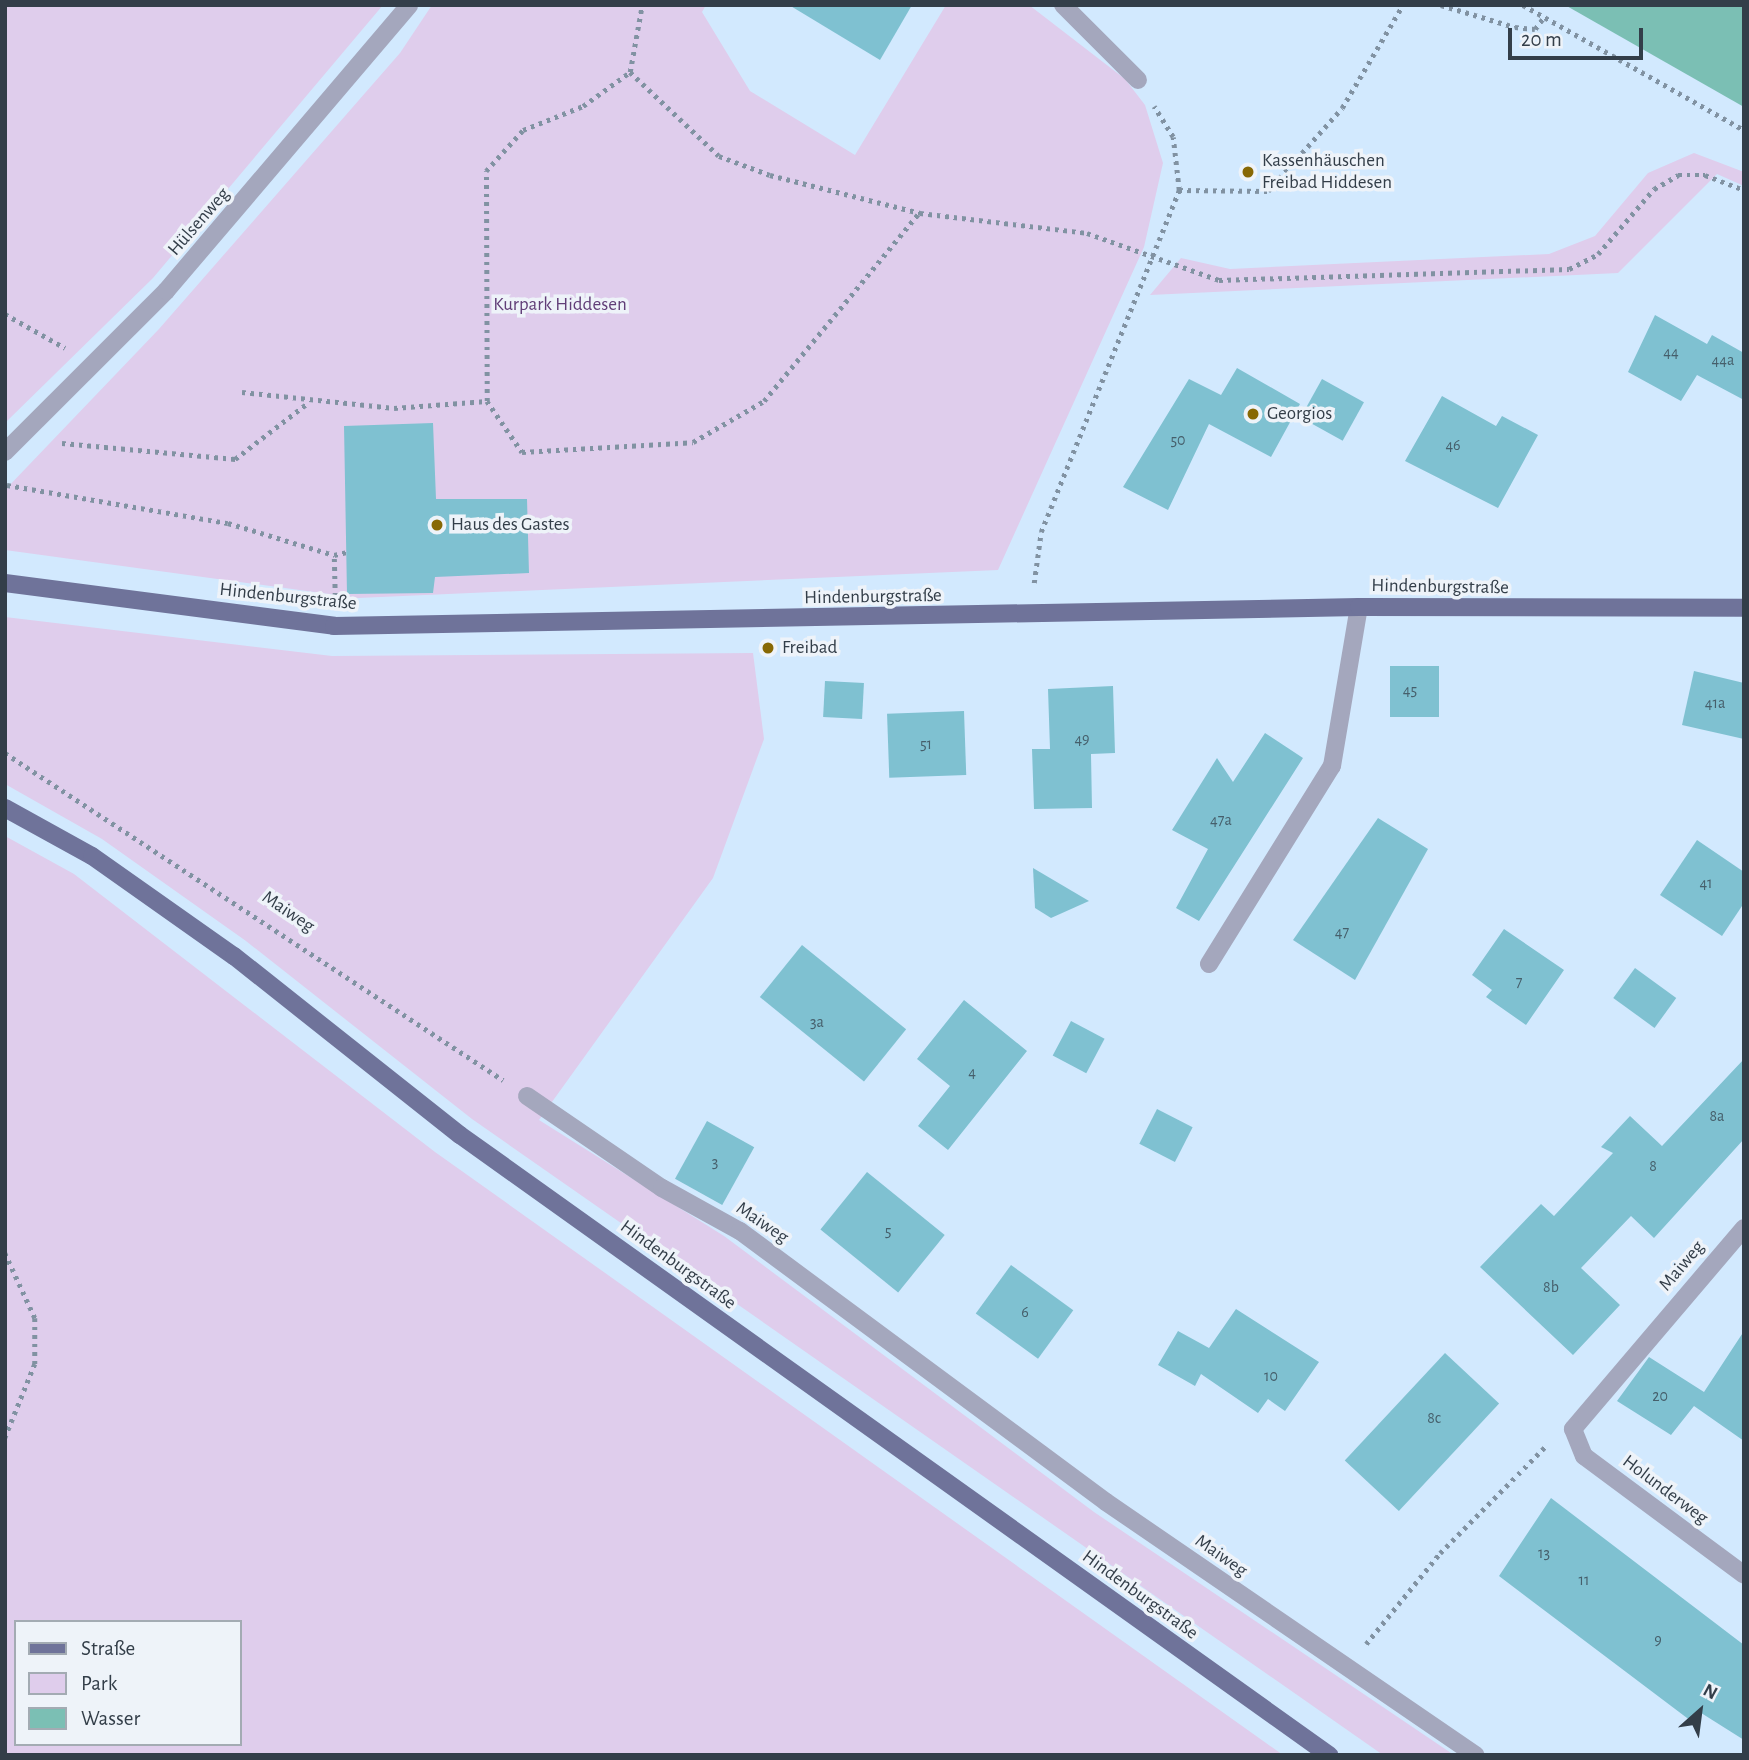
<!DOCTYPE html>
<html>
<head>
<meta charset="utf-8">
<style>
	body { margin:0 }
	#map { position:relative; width:1749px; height:1760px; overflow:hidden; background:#d2e9fe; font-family:"Alegreya Sans",sans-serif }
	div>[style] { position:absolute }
	.green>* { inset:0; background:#dfcdec }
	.water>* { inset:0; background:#7bbfb4 }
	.building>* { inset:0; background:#7fc1d1; transform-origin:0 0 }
	.path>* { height:4.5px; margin-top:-2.25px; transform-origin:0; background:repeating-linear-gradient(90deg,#8192a2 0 3.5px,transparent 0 8.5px) }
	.minor>* { height:18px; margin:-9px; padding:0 9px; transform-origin:9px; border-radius:9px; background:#a4a7bd }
	.major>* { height:18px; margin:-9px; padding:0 9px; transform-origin:9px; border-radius:9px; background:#6f739a }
	.dots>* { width:19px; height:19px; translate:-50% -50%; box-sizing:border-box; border:4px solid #eef3f9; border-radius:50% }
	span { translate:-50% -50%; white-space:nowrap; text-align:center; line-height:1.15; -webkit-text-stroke:7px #eef3f9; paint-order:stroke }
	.number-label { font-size:16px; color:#465f6b }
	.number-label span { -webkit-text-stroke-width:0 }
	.poi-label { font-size:19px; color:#333e49 }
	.left { translate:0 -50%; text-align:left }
	.street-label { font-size:19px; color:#333e49 }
	.park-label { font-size:19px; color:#613e78 }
	.frame { position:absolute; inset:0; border:7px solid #333e49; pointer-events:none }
	.legend { position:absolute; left:14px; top:1620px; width:228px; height:126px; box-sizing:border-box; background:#eef3f9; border:2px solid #a3abb3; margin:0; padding:9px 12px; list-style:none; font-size:21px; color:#333e49 }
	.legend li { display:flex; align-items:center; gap:14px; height:35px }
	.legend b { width:35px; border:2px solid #a3abb3 }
	.north { position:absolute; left:1665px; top:1676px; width:70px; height:70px; -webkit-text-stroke:5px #eef3f9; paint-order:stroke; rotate:28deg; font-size:19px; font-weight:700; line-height:28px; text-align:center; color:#333e49 }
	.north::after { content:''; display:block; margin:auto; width:24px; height:32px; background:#333e49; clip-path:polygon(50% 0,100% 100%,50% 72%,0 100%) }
	.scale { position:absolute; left:1508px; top:28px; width:135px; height:32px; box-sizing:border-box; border:4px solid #333e49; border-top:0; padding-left:9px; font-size:21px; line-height:24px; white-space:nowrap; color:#333e49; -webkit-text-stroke:5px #eef3f9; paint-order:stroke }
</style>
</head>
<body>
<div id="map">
	<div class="green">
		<i style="clip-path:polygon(5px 5px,383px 5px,153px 278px,5px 423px)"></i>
		<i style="clip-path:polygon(432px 5px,706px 5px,702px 12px,750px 91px,855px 155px,946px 5px,1029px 5px,1125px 79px,1145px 105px,1163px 163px,1144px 247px,998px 570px,358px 598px,5px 550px,5px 490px,159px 329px,400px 53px)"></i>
		<i style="clip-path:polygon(1694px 153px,1744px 172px,1744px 186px,1717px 174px,1618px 273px,1150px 295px,1181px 258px,1230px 269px,1549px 254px,1595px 236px,1648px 173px)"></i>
		<i style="clip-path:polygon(5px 617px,332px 656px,753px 653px,764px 739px,713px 878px,539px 1120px,724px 1236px,1094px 1512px,1454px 1755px,1383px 1755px,472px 1119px,246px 941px,102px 839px,5px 784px)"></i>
		<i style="clip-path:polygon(evenodd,5px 836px,74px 874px,435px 1152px,1283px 1755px,5px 1755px,5px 836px,16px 1622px,240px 1622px,240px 1744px,16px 1744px,16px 1622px)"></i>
	</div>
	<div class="water">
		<i style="clip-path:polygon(1565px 5px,1744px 5px,1744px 107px)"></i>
	</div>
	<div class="building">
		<i style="clip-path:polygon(789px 5px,912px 5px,880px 60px)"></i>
		<i style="clip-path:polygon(1655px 315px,1707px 344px,1712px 335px,1744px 353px,1744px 400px,1697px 375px,1681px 401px,1628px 372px)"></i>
		<i style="clip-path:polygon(1237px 368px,1300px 404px,1271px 457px,1209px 424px,1168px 510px,1123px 487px,1189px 379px,1221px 395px)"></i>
		<i style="left:1322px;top:379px;width:48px;height:44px;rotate:29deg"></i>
		<i style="clip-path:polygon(1442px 396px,1496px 426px,1502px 416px,1538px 435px,1498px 508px,1405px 461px)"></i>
		<i style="clip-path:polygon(433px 423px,436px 499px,527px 499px,529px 573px,435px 577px,433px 593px,347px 594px,344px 426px)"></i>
		<i style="left:1390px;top:666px;width:49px;height:51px"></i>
		<i style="clip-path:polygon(1694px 671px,1744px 683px,1744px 739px,1682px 725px)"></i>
		<i style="left:825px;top:681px;width:39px;height:36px;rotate:3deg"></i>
		<i style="clip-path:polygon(1113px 686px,1115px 753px,1091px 754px,1092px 808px,1034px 809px,1032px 749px,1050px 749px,1048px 689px)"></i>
		<i style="left:964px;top:711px;width:64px;height:77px;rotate:88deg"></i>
		<i style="clip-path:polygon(1265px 733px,1303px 758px,1199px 921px,1176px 908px,1208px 849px,1172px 830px,1217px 758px,1233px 782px)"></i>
		<i style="clip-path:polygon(1378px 818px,1428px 849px,1355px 980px,1293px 940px)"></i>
		<i style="clip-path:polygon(1697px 840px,1744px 872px,1744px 903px,1722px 936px,1660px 895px)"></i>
		<i style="clip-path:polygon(1033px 868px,1089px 901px,1051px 918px,1035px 908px)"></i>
		<i style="clip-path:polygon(1504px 929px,1564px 970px,1526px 1025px,1486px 997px,1492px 990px,1472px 975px)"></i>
		<i style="left:802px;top:945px;width:134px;height:67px;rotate:39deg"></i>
		<i style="left:1635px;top:968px;width:51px;height:37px;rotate:36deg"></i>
		<i style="clip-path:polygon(964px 1000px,1027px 1051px,948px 1150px,918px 1126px,950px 1086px,917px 1059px)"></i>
		<i style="left:1071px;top:1021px;width:38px;height:39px;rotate:28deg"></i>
		<i style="clip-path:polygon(1744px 1059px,1744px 1139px,1654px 1238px,1631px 1216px,1581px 1268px,1620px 1305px,1573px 1355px,1480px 1267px,1541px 1204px,1554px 1216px,1613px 1153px,1601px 1147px,1630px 1116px,1662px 1146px)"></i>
		<i style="left:1157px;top:1109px;width:40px;height:39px;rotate:27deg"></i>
		<i style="left:707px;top:1121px;width:54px;height:66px;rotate:29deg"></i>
		<i style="left:867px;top:1172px;width:100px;height:74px;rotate:39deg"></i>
		<i style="left:1011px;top:1265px;width:77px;height:60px;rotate:36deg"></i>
		<i style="clip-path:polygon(1236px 1309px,1319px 1362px,1285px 1411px,1268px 1399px,1258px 1413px,1201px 1374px,1195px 1386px,1158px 1365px,1178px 1331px,1209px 1348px)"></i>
		<i style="clip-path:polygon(1744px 1331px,1744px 1441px,1694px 1406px,1671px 1435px,1617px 1401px,1649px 1357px,1704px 1392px)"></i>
		<i style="left:1445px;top:1353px;width:74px;height:147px;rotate:43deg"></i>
		<i style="clip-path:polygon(1551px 1498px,1744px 1645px,1744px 1740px,1698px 1711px,1691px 1721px,1499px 1576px)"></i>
	</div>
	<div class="path">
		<i style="left:1441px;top:5px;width:77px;rotate:16.6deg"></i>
		<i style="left:1515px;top:27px;width:20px;rotate:6deg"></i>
		<i style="left:1535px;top:29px;width:15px;rotate:-53deg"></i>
		<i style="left:1523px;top:5px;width:254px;rotate:29.5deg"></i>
		<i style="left:630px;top:72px;width:68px;rotate:-79.8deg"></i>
		<i style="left:1179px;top:190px;width:89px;rotate:0.6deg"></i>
		<i style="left:1268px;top:191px;width:111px;rotate:-48.3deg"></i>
		<i style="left:1342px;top:108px;width:120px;rotate:-59.4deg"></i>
		<i style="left:5px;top:314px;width:69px;rotate:29.5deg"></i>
		<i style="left:242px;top:392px;width:153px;rotate:6deg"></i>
		<i style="left:394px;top:408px;width:93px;rotate:-4.3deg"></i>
		<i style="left:487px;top:401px;width:230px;rotate:-90.2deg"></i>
		<i style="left:486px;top:171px;width:55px;rotate:-47.9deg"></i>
		<i style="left:523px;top:130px;width:65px;rotate:-21.8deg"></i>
		<i style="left:583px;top:106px;width:58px;rotate:-35.9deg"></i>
		<i style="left:630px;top:72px;width:122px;rotate:43.3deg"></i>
		<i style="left:719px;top:156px;width:54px;rotate:20.4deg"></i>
		<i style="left:770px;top:175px;width:155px;rotate:14.2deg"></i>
		<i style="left:920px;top:213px;width:168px;rotate:6.8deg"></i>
		<i style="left:1087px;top:233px;width:140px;rotate:19.6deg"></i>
		<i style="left:1219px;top:280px;width:350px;rotate:-1.8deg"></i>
		<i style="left:1569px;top:269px;width:33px;rotate:-27deg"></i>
		<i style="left:1598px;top:254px;width:86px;rotate:-49.3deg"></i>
		<i style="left:1654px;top:189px;width:28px;rotate:-30deg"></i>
		<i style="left:1678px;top:175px;width:27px"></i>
		<i style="left:1705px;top:175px;width:42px;rotate:21deg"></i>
		<i style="left:487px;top:401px;width:62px;rotate:55.5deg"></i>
		<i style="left:522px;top:452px;width:171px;rotate:-3.3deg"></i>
		<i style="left:693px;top:442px;width:82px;rotate:-30deg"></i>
		<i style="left:764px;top:401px;width:244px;rotate:-50.5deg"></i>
		<i style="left:62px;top:443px;width:174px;rotate:5.3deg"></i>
		<i style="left:235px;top:459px;width:93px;rotate:-37.6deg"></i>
		<i style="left:7px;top:485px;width:224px;rotate:9.8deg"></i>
		<i style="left:228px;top:523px;width:111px;rotate:16.8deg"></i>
		<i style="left:1034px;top:583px;width:51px;rotate:-82.2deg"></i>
		<i style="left:1041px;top:532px;width:369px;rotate:-68deg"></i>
		<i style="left:1179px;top:190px;width:53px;rotate:-96.5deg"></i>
		<i style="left:1173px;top:137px;width:36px;rotate:-122deg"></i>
		<i style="left:335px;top:596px;width:41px;rotate:-91.4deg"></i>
		<i style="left:334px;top:555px;width:13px;rotate:-13deg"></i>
		<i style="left:5px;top:753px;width:596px;rotate:33.29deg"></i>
		<i style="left:5px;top:1253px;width:72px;rotate:65.2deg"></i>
		<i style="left:35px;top:1318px;width:46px;rotate:90deg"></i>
		<i style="left:35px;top:1364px;width:80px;rotate:112.1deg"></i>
		<i style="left:1366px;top:1644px;width:117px;rotate:-50.9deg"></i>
		<i style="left:1440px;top:1553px;width:151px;rotate:-45.3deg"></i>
	</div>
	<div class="minor">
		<i style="left:1063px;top:5px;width:106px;rotate:45deg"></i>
		<i style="left:5px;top:452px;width:228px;rotate:-45deg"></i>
		<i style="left:166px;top:291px;width:375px;rotate:-49.6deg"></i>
		<i style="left:1209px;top:964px;width:233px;rotate:-58.2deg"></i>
		<i style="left:1332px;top:766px;width:161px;rotate:-80.4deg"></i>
		<i style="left:527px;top:1096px;width:163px;rotate:34.3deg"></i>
		<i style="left:662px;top:1188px;width:89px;rotate:28.9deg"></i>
		<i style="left:740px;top:1231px;width:455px;rotate:36.5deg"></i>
		<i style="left:1106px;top:1502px;width:448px;rotate:34.4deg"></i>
		<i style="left:1744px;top:1228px;width:264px;rotate:130.4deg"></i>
		<i style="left:1573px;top:1429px;width:29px;rotate:68deg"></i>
		<i style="left:1584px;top:1456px;width:199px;rotate:36.6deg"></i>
	</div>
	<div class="major">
		<i style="left:5px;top:583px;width:332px;rotate:7.4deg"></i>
		<i style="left:334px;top:626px;width:1025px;rotate:-1.06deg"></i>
		<i style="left:1359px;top:607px;width:385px;rotate:0.1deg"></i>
		<i style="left:5px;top:808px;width:99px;rotate:28.9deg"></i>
		<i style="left:92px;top:856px;width:174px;rotate:35.2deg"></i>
		<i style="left:234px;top:956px;width:288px;rotate:38.4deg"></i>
		<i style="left:460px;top:1135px;width:1068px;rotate:35.51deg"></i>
	</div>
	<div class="dots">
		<i style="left:1248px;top:172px;background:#876804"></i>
		<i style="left:1253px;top:414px;background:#876804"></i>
		<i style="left:437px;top:525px;background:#876804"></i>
		<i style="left:768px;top:648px;background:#876804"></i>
	</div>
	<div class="number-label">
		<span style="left:1671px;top:352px">44</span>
		<span style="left:1723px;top:360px">44a</span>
		<span style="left:1178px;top:440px">50</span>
		<span style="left:1453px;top:445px">46</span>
		<span style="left:1410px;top:690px">45</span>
		<span style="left:1715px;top:703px">41a</span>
		<span style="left:1082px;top:739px">49</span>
		<span style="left:926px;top:744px">51</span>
		<span style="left:1221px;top:820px">47a</span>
		<span style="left:1706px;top:883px">41</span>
		<span style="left:1342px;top:932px">47</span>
		<span style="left:1519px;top:982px">7</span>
		<span style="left:817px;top:1022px">3a</span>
		<span style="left:972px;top:1072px">4</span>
		<span style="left:1717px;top:1116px">8a</span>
		<span style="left:715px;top:1162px">3</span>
		<span style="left:1653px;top:1166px">8</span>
		<span style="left:888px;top:1231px">5</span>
		<span style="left:1551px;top:1287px">8b</span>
		<span style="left:1025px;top:1312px">6</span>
		<span style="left:1271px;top:1376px">10</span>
		<span style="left:1660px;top:1396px">20</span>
		<span style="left:1434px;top:1418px">8c</span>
		<span style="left:1544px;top:1553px">13</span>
		<span style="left:1584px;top:1580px">11</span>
		<span style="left:1658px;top:1640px">9</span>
	</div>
	<div class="poi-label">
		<span class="left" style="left:1262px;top:172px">Kassenhäuschen<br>Freibad Hiddesen</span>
		<span class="left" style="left:1267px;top:414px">Georgios</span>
		<span class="left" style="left:451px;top:525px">Haus des Gastes</span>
		<span class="left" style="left:782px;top:648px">Freibad</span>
	</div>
	<div class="street-label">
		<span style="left:199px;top:222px;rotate:-49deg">Hülsenweg</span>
		<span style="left:1440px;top:587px;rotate:1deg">Hindenburgstraße</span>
		<span style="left:288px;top:597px;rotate:6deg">Hindenburgstraße</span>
		<span style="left:873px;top:597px;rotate:-1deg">Hindenburgstraße</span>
		<span style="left:288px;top:912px;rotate:34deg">Maiweg</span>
		<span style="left:762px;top:1223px;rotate:34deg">Maiweg</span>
		<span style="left:678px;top:1265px;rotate:36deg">Hindenburgstraße</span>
		<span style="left:1682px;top:1266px;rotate:-50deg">Maiweg</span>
		<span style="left:1665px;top:1490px;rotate:37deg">Holunderweg</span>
		<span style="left:1221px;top:1556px;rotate:35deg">Maiweg</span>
		<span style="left:1140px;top:1595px;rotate:36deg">Hindenburgstraße</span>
	</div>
	<div class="park-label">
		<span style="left:560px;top:305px">Kurpark Hiddesen</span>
	</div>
	<div class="frame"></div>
	<ul class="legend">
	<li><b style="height:9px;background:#6f739a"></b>Straße</li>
	<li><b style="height:19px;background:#dfcdec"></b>Park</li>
	<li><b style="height:19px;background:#7bbfb4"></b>Wasser</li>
	</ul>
	<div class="north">N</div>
	<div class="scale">20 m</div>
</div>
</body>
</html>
